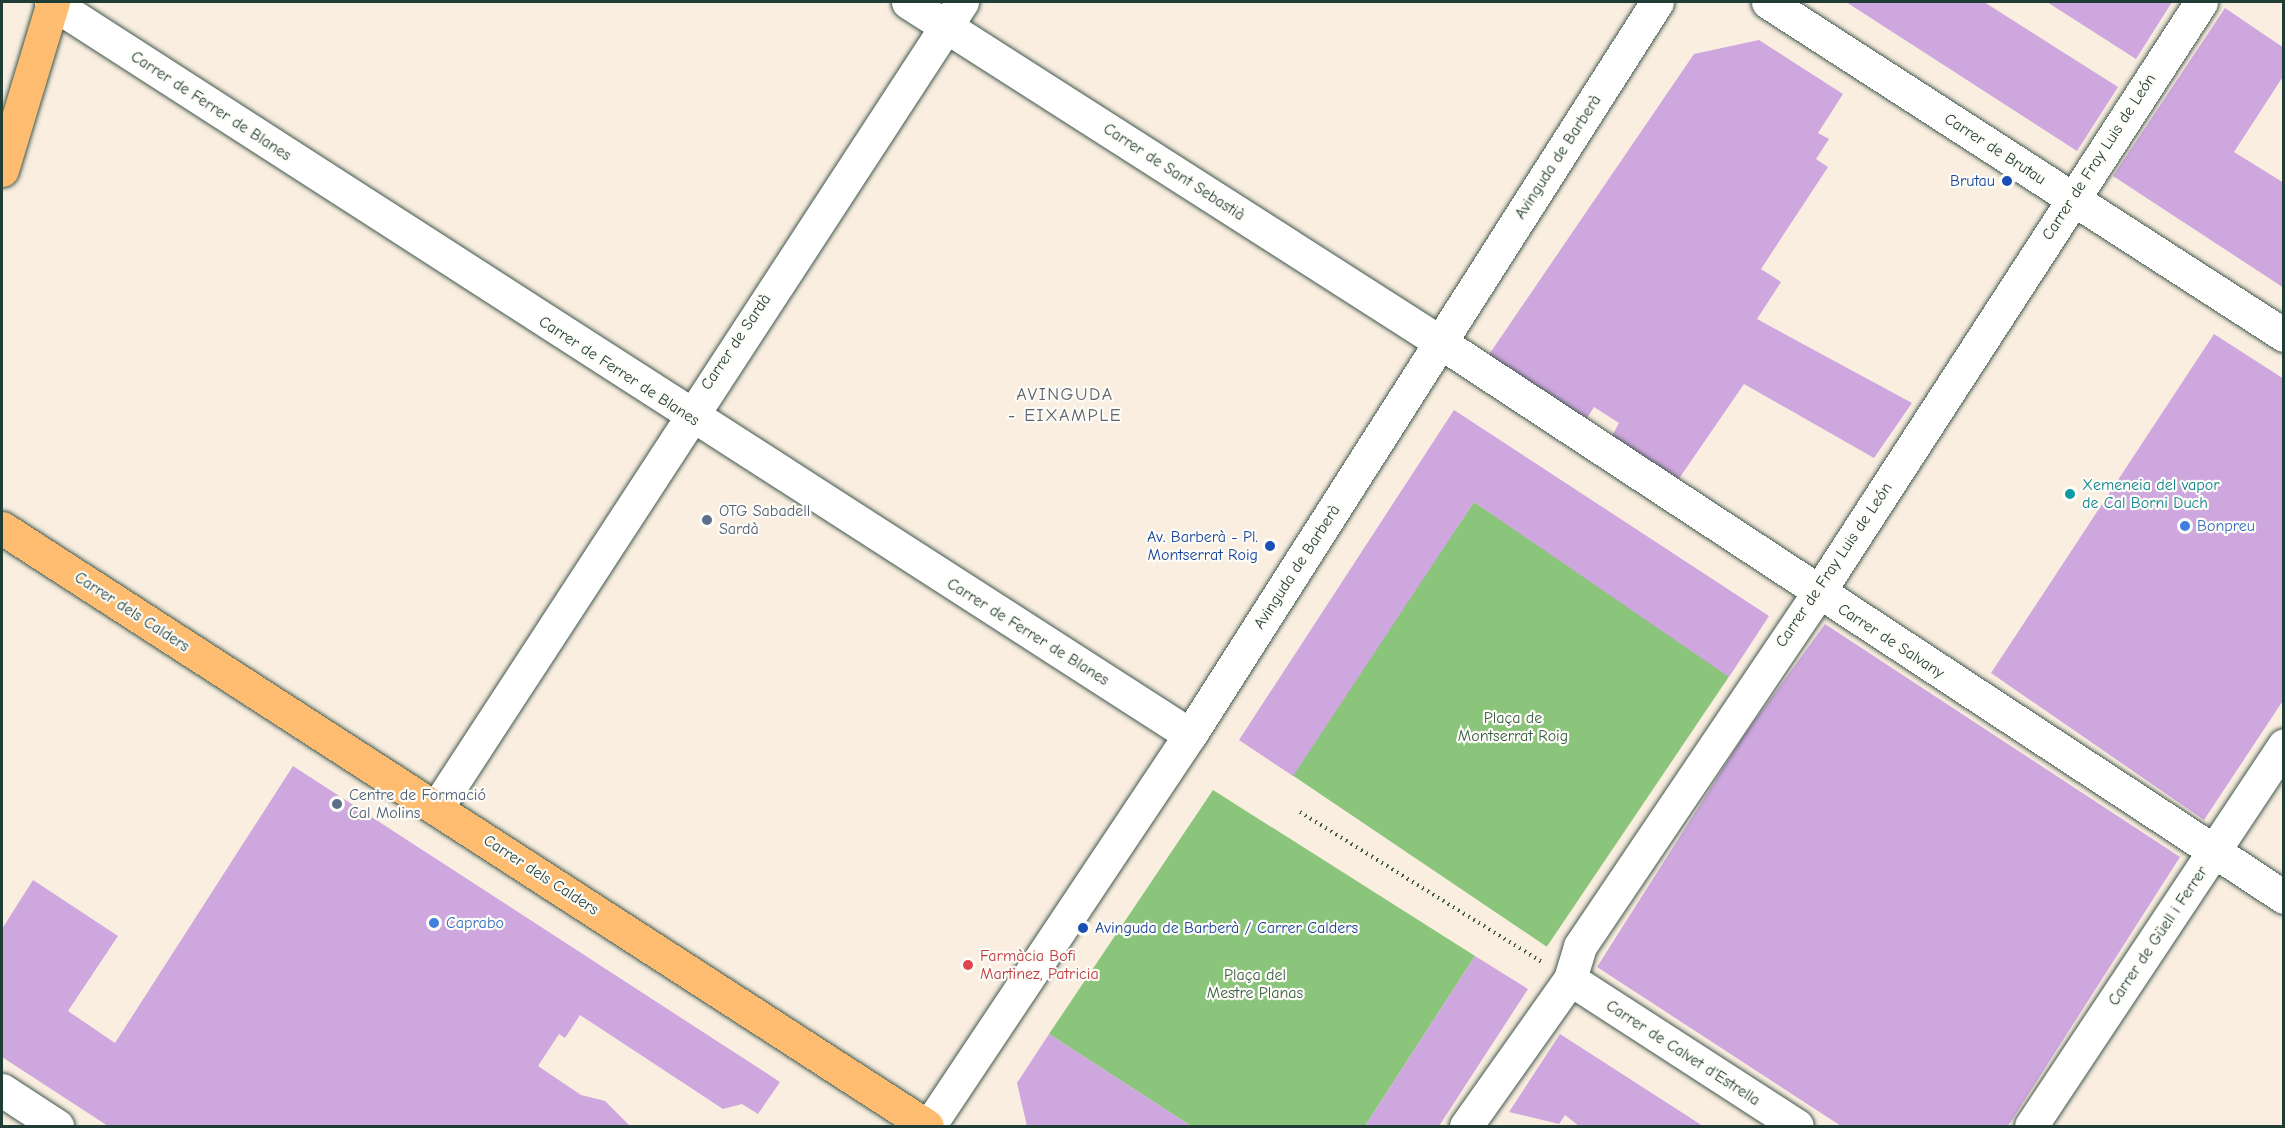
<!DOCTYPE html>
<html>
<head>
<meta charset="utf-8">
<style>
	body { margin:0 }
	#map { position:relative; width:2285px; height:1128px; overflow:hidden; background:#f9eedf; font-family:"Comic Neue",sans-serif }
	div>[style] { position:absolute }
	.green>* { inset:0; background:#8ac57b; transform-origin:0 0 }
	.building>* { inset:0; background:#cfa7df }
	.path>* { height:4px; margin-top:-2px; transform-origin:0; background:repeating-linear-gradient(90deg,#40584e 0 1.5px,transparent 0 6px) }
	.roads { filter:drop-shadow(0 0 2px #40584e) drop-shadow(0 0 2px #40584e) }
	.minor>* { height:33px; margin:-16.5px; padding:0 16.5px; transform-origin:16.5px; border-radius:16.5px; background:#fff }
	.major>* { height:33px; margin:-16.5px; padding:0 16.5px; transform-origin:16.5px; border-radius:16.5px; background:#febc70 }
	.dots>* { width:16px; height:16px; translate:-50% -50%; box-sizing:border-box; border:3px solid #fdfcf7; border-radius:50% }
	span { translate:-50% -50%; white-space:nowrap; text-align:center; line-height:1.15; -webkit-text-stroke:4.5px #fdfcf7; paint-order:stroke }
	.street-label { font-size:16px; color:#1f3d34 }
	.transit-label { font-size:16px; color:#164399 }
	.right { translate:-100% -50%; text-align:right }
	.left { translate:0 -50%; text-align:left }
	.culture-label { font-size:16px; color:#0d838f }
	.service-label { font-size:16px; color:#4e5e75 }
	.shop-label { font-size:16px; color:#366cbe }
	.park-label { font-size:16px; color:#3a5f46 }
	.health-label { font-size:16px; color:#be3a42 }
	.neighbourhood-label { font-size:18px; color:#5d6270; letter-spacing:1.5px }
	.frame { position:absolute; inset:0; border:3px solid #1f3d34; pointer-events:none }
</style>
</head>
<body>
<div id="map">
	<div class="green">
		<i style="left:1474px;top:502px;width:309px;height:328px;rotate:34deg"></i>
		<i style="clip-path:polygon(1213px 790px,1475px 956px,1365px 1126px,1191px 1126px,1049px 1034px)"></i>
	</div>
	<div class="building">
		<i style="clip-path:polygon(1846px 2px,1984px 2px,2118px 87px,2077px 151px)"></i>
		<i style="clip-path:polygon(2047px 2px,2172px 2px,2136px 59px)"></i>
		<i style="clip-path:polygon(2225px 8px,2284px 48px,2284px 75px,2234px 152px,2284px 183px,2284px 288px,2113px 176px)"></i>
		<i style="clip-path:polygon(1759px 40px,1843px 94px,1818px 133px,1829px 139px,1816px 159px,1828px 167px,1761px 269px,1781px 282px,1757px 319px,1912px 403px,1874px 458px,1744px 384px,1678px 480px,1612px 436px,1619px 423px,1594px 407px,1585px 421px,1488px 356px,1694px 54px)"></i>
		<i style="clip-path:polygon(2214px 334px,2284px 379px,2284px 699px,2204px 820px,1991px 673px)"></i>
		<i style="clip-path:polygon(1454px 410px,1769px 616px,1729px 677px,1474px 502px,1293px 776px,1239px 740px)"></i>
		<i style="clip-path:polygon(1825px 624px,2180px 857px,2008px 1126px,1841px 1126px,1597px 967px,1745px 734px)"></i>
		<i style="clip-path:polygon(293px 766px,780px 1082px,758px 1114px,742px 1104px,723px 1109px,580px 1015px,565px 1038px,559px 1034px,538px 1066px,581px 1095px,605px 1101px,630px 1126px,108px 1126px,2px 1057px,2px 929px,33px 880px,118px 936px,68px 1011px,115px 1043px)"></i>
		<i style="clip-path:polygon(1475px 956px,1528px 989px,1439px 1126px,1365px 1126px)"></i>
		<i style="clip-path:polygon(1049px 1034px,1191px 1126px,1027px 1126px,1017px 1083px)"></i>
		<i style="clip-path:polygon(1560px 1034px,1703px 1126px,1579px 1126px,1565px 1115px,1559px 1124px,1509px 1112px)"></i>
	</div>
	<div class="path">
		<i style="left:1300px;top:812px;width:285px;rotate:31.8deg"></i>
	</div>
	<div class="roads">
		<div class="minor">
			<i style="left:51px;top:2px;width:1354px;rotate:32.76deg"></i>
			<i style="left:908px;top:2px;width:631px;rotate:32.58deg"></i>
			<i style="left:1440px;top:342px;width:1010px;rotate:33.33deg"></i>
			<i style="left:1768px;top:2px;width:614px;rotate:32.84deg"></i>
			<i style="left:437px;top:807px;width:961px;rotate:-56.89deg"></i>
			<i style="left:1570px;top:979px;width:270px;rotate:32.9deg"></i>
			<i style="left:2px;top:1090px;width:66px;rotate:33.2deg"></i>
			<i style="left:929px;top:1126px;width:470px;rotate:-56.3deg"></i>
			<i style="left:1190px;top:735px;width:869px;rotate:-57.5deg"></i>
			<i style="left:1466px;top:1126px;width:180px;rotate:-54.7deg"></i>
			<i style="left:1570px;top:979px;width:34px;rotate:-73deg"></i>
			<i style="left:1580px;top:946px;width:426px;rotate:-56deg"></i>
			<i style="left:1818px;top:593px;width:704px;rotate:-57.05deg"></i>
			<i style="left:2031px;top:1126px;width:457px;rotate:-56.4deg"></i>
		</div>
		<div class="major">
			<i style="left:2px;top:170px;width:176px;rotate:-73.1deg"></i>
			<i style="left:2px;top:528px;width:1101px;rotate:32.88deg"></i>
		</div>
	</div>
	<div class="dots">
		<i style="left:2007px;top:181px;background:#1a4fb4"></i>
		<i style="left:2070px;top:494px;background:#0f9aa8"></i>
		<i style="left:707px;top:520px;background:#5c6f8a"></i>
		<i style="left:2185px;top:526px;background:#3f7fe0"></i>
		<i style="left:1270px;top:546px;background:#1a4fb4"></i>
		<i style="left:337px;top:804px;background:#5c6f8a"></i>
		<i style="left:434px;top:923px;background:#3f7fe0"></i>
		<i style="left:1083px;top:928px;background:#1a4fb4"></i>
		<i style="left:968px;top:965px;background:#e0444e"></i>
	</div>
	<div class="street-label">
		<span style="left:211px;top:106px;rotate:33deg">Carrer de Ferrer de Blanes</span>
		<span style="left:1995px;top:149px;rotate:33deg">Carrer de Brutau</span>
		<span style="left:1558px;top:157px;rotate:-57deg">Avinguda de Barberà</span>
		<span style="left:2099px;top:157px;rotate:-57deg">Carrer de Fray Luis de León</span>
		<span style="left:1174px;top:172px;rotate:33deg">Carrer de Sant Sebastià</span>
		<span style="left:736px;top:342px;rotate:-56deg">Carrer de Sardà</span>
		<span style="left:619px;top:371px;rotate:33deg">Carrer de Ferrer de Blanes</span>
		<span style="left:1834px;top:565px;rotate:-56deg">Carrer de Fray Luis de León</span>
		<span style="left:1297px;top:567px;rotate:-57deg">Avinguda de Barberà</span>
		<span style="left:132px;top:612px;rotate:33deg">Carrer dels Calders</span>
		<span style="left:1028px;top:632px;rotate:32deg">Carrer de Ferrer de Blanes</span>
		<span style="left:1891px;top:641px;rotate:33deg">Carrer de Salvany</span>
		<span style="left:541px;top:875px;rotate:33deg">Carrer dels Calders</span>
		<span style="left:2158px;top:936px;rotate:-56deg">Carrer de Güell i Ferrer</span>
		<span style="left:1683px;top:1053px;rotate:33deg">Carrer de Calvet d'Estrella</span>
	</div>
	<div class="transit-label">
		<span class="right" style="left:1995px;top:181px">Brutau</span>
		<span class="right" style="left:1258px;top:546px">Av. Barberà - Pl.<br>Montserrat Roig</span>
		<span class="left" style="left:1095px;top:928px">Avinguda de Barberà / Carrer Calders</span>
	</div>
	<div class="culture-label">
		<span class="left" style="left:2082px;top:494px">Xemeneia del vapor<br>de Cal Borni Duch</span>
	</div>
	<div class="service-label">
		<span class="left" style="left:719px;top:520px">OTG Sabadell<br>Sardà</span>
		<span class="left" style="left:349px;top:804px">Centre de Formació<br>Cal Molins</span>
	</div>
	<div class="shop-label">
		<span class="left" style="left:2197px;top:526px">Bonpreu</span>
		<span class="left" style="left:446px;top:923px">Caprabo</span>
	</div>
	<div class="park-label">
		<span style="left:1513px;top:727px">Plaça de<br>Montserrat Roig</span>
		<span style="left:1255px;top:984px">Plaça del<br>Mestre Planas</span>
	</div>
	<div class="health-label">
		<span class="left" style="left:980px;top:965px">Farmàcia Bofi<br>Martinez, Patricia</span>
	</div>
	<div class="neighbourhood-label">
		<span style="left:1065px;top:406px">AVINGUDA<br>- EIXAMPLE</span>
	</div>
	<div class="frame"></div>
</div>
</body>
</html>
